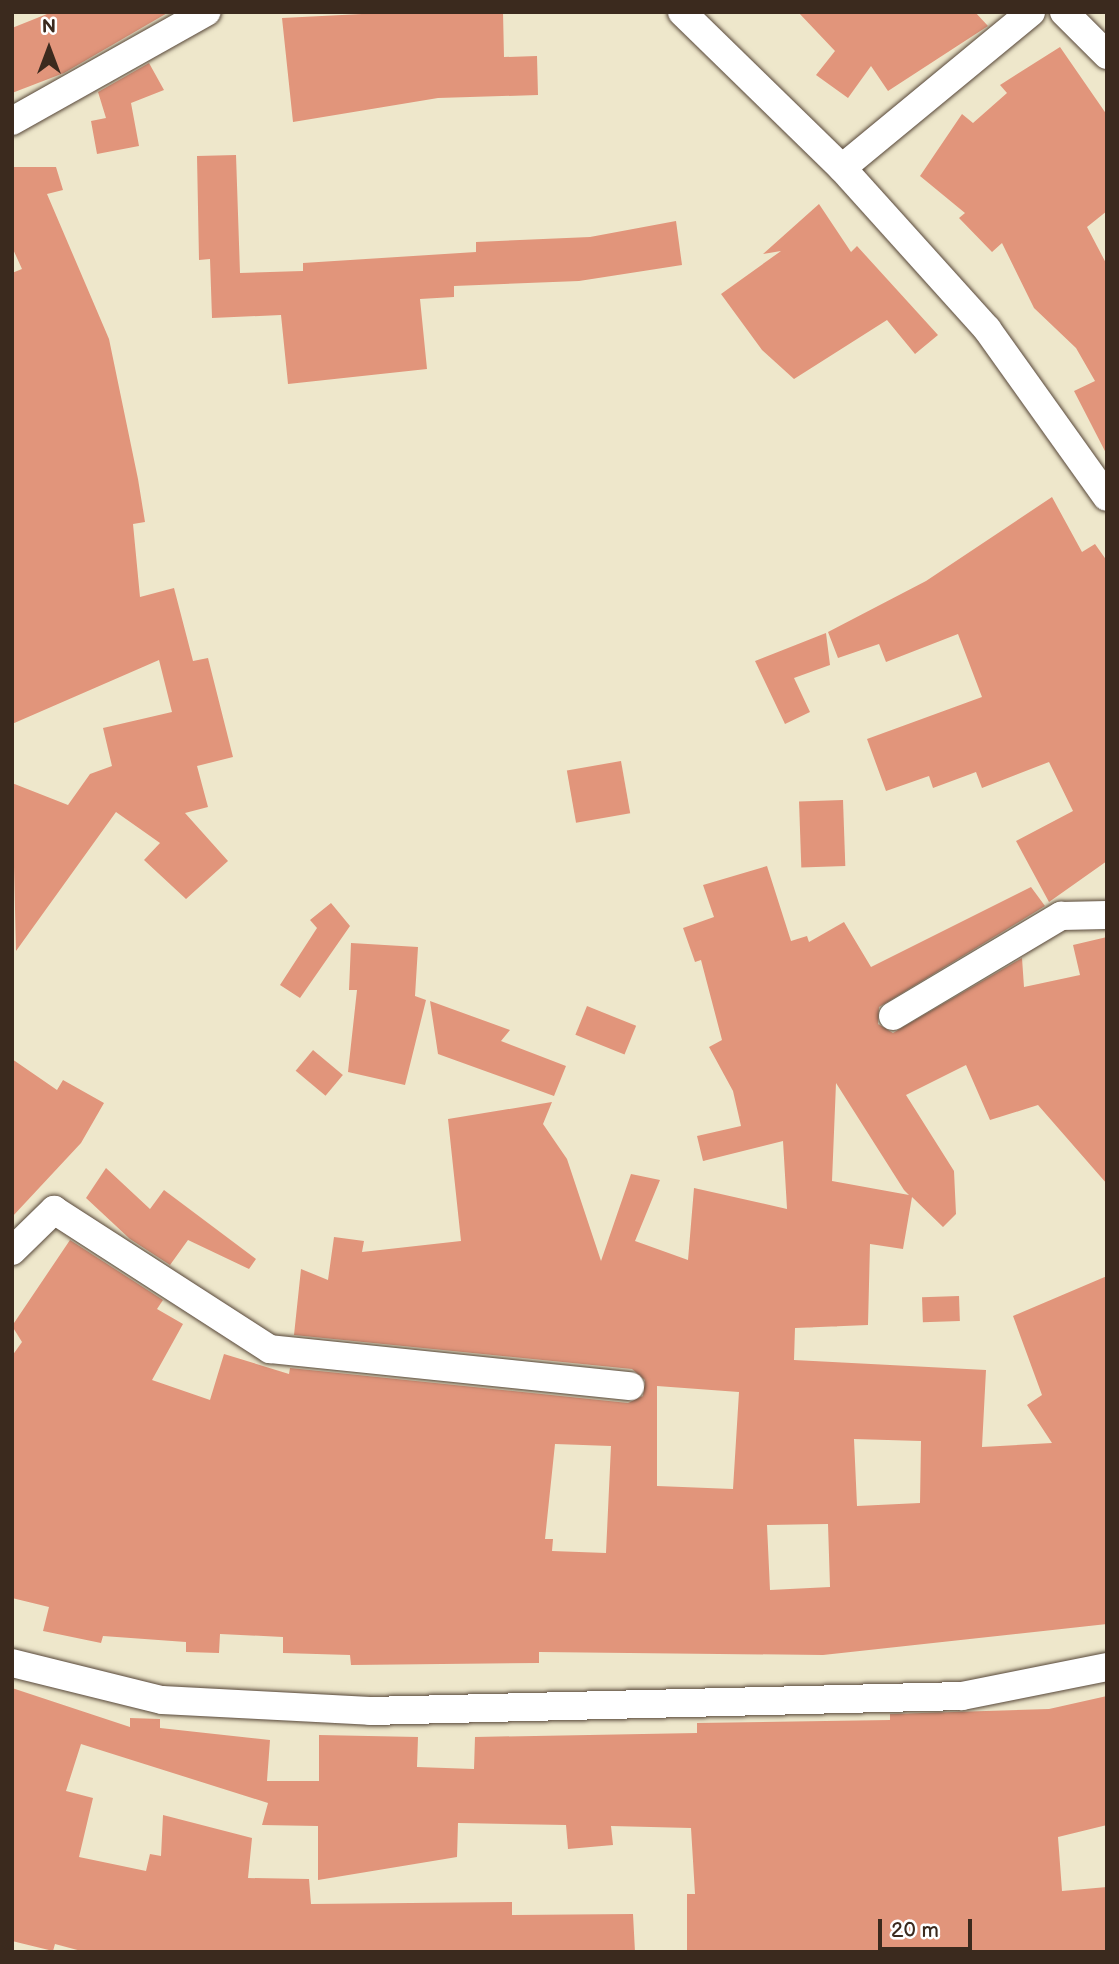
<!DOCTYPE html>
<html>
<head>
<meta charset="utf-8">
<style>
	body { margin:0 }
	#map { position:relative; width:1119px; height:1964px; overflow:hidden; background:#eee7cb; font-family:"Balsamiq Sans",sans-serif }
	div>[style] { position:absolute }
	.building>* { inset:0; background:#e1957b; transform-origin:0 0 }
	.roads { filter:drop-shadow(0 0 2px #564638) drop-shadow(0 0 2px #564638) }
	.street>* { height:28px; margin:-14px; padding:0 14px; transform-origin:14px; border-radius:14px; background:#fff }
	span { translate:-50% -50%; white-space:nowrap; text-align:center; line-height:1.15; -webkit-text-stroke:6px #fff; paint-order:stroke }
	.frame { position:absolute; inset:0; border:14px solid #3b2a1e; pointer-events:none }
	.north { position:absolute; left:14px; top:14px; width:70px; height:70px; -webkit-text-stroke:5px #fff; paint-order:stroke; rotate:0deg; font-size:19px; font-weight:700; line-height:28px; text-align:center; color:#3b2a1e }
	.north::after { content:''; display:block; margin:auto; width:24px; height:32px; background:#3b2a1e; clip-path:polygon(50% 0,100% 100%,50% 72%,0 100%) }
	.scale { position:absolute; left:878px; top:1919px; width:94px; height:32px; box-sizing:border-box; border:4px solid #3b2a1e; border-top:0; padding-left:9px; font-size:21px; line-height:24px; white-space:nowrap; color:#3b2a1e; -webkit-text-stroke:5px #fff; paint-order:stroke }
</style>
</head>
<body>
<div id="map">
	<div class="building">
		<i style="clip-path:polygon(52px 12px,169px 12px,64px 73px,12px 93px,12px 28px)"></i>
		<i style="clip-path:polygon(402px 12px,503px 12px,504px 57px,537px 56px,538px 95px,438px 98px,293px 122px,282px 18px)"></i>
		<i style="clip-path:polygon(798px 12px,975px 12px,988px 26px,888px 91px,871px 66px,848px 98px,816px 75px,835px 51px)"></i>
		<i style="clip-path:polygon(1060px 47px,1107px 115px,1107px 211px,1087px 227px,1107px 265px,1107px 455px,1074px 391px,1095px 381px,1076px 348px,1034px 308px,1002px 243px,992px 252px,959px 218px,965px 213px,920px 176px,962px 114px,973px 123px,1007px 93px,1000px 85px)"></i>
		<i style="clip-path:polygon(149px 63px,164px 90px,131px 103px,139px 146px,97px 154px,91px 121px,106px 118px,98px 92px)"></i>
		<i style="clip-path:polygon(236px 155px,240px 273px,303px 271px,303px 263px,476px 252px,476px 242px,590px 237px,676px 221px,682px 265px,579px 281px,454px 286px,454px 297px,420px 299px,427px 369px,288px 384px,281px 315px,212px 318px,210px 259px,199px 260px,197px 156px)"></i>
		<i style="clip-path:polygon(12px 167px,56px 167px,63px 190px,47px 194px,109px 339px,138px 479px,145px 522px,133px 524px,140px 597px,174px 588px,193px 661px,208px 658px,233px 757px,197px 766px,208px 807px,185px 813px,228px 861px,186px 899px,144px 860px,160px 843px,116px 812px,16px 951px,12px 783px,68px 805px,90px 774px,112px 766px,103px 728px,172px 712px,159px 660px,12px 724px,12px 273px,22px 269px,12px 247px)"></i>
		<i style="clip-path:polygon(819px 204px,851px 252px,857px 246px,938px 335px,915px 354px,887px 320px,794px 379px,762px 350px,721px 294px,781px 251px,763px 254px)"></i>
		<i style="clip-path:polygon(1052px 497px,1082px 552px,1095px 544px,1107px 561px,1107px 861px,1049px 902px,1016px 841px,1073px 811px,1049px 762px,982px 788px,976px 772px,933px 788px,929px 776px,886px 791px,867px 739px,982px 697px,958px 634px,886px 662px,879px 644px,838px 658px,828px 632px,926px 581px)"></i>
		<i style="clip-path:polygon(826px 633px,830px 665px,794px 678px,810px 712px,785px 724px,755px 661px)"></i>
		<i style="left:621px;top:761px;width:53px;height:55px;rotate:80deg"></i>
		<i style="left:843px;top:800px;width:66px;height:44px;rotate:88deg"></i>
		<i style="clip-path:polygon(evenodd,767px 866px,791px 941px,807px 936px,809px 942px,844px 922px,871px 967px,1031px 887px,1045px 906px,879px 1007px,878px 1024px,893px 1033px,1022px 958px,1024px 987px,1080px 975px,1073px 945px,1107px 937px,1107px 1184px,1038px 1105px,990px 1120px,966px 1065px,906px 1095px,954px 1171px,956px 1214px,943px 1227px,912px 1197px,903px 1249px,870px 1244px,868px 1325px,795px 1328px,794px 1360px,986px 1370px,982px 1447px,1052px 1443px,1027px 1405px,1042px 1395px,1013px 1316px,1107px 1276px,1107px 1624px,823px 1655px,539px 1652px,539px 1663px,351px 1665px,350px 1655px,283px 1653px,283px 1637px,220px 1634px,219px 1653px,186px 1652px,186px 1642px,103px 1636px,101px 1643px,43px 1631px,49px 1607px,12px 1598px,12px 1356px,22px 1342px,12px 1326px,70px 1240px,163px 1300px,157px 1309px,183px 1324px,152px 1380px,210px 1400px,224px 1354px,289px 1374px,290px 1368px,628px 1403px,643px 1396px,645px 1380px,632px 1369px,294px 1335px,301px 1269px,328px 1280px,334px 1237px,364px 1241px,362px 1252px,461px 1241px,448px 1119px,552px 1102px,543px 1124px,567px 1159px,601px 1261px,631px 1174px,660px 1180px,635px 1241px,688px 1260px,694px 1188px,787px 1209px,783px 1141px,703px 1161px,697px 1136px,741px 1126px,733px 1091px,709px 1047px,722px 1040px,701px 960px,695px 962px,683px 928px,714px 917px,703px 885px,767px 866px,836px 1083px,904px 1190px,909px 1195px,832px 1181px,836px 1083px,767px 866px,657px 1386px,739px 1392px,733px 1489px,657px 1486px,657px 1386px,767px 866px,854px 1439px,921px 1441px,920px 1503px,857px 1506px,854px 1439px,767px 866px,555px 1444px,611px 1446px,606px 1553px,552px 1551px,553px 1539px,545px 1539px,555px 1444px,767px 866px,828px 1524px,830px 1587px,770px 1590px,767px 1525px,828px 1524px)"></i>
		<i style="clip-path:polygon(331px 903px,350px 926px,300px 998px,280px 985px,317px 928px,310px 920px)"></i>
		<i style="clip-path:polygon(351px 943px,418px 947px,415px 996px,426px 1000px,405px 1085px,348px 1072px,357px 990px,349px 990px)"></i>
		<i style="clip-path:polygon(430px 1001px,510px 1030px,501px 1041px,566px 1066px,554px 1096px,438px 1054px)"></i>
		<i style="left:587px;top:1006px;width:53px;height:31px;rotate:22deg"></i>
		<i style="left:313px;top:1050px;width:39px;height:27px;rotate:40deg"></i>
		<i style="clip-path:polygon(12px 1059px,57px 1090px,63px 1080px,104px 1103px,81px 1143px,12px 1217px)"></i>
		<i style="clip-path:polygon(106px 1168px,150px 1209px,164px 1190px,256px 1259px,249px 1269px,188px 1240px,170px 1265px,130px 1239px,86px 1198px)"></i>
		<i style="left:959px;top:1296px;width:25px;height:37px;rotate:88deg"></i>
		<i style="clip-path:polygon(12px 1688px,130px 1727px,130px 1718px,160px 1719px,160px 1728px,270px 1740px,267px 1781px,319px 1781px,319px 1735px,418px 1737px,417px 1767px,474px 1769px,475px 1737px,697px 1733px,697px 1723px,890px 1720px,890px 1714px,1049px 1709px,1107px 1696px,1107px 1825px,1058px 1837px,1062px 1891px,1107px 1887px,1107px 1952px,687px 1952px,687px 1894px,695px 1894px,691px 1828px,611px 1826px,613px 1845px,568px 1849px,566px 1825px,458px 1823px,457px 1857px,318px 1880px,318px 1826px,262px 1825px,268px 1803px,81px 1744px,66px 1791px,93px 1798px,79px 1857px,146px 1871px,150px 1854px,161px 1856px,163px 1815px,252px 1838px,248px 1878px,309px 1879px,311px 1904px,512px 1902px,512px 1915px,633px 1914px,635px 1952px,85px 1952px,55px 1944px,53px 1951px,12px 1941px)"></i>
	</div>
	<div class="roads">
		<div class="street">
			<i style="left:682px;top:12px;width:223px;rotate:44.3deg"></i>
			<i style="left:842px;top:168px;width:217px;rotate:48deg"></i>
			<i style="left:987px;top:329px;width:206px;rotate:54.5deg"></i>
			<i style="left:1064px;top:12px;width:61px;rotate:45deg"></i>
			<i style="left:12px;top:121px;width:223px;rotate:-29.3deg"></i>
			<i style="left:842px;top:168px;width:245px;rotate:-39.5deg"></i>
			<i style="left:893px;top:1016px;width:196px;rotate:-30.8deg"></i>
			<i style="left:1061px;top:916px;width:46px;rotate:-1.2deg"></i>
			<i style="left:12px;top:1251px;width:59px;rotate:-44.3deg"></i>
			<i style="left:54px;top:1210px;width:257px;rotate:32.8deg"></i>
			<i style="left:270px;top:1349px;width:362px;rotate:5.9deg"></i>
			<i style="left:12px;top:1663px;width:154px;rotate:13.9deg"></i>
			<i style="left:162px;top:1700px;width:208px;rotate:3deg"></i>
			<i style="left:370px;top:1711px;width:592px;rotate:-1.45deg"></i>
			<i style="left:962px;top:1696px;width:148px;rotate:-11.3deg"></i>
		</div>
	</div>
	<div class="frame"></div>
	<div class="north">N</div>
	<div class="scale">20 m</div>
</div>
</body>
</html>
